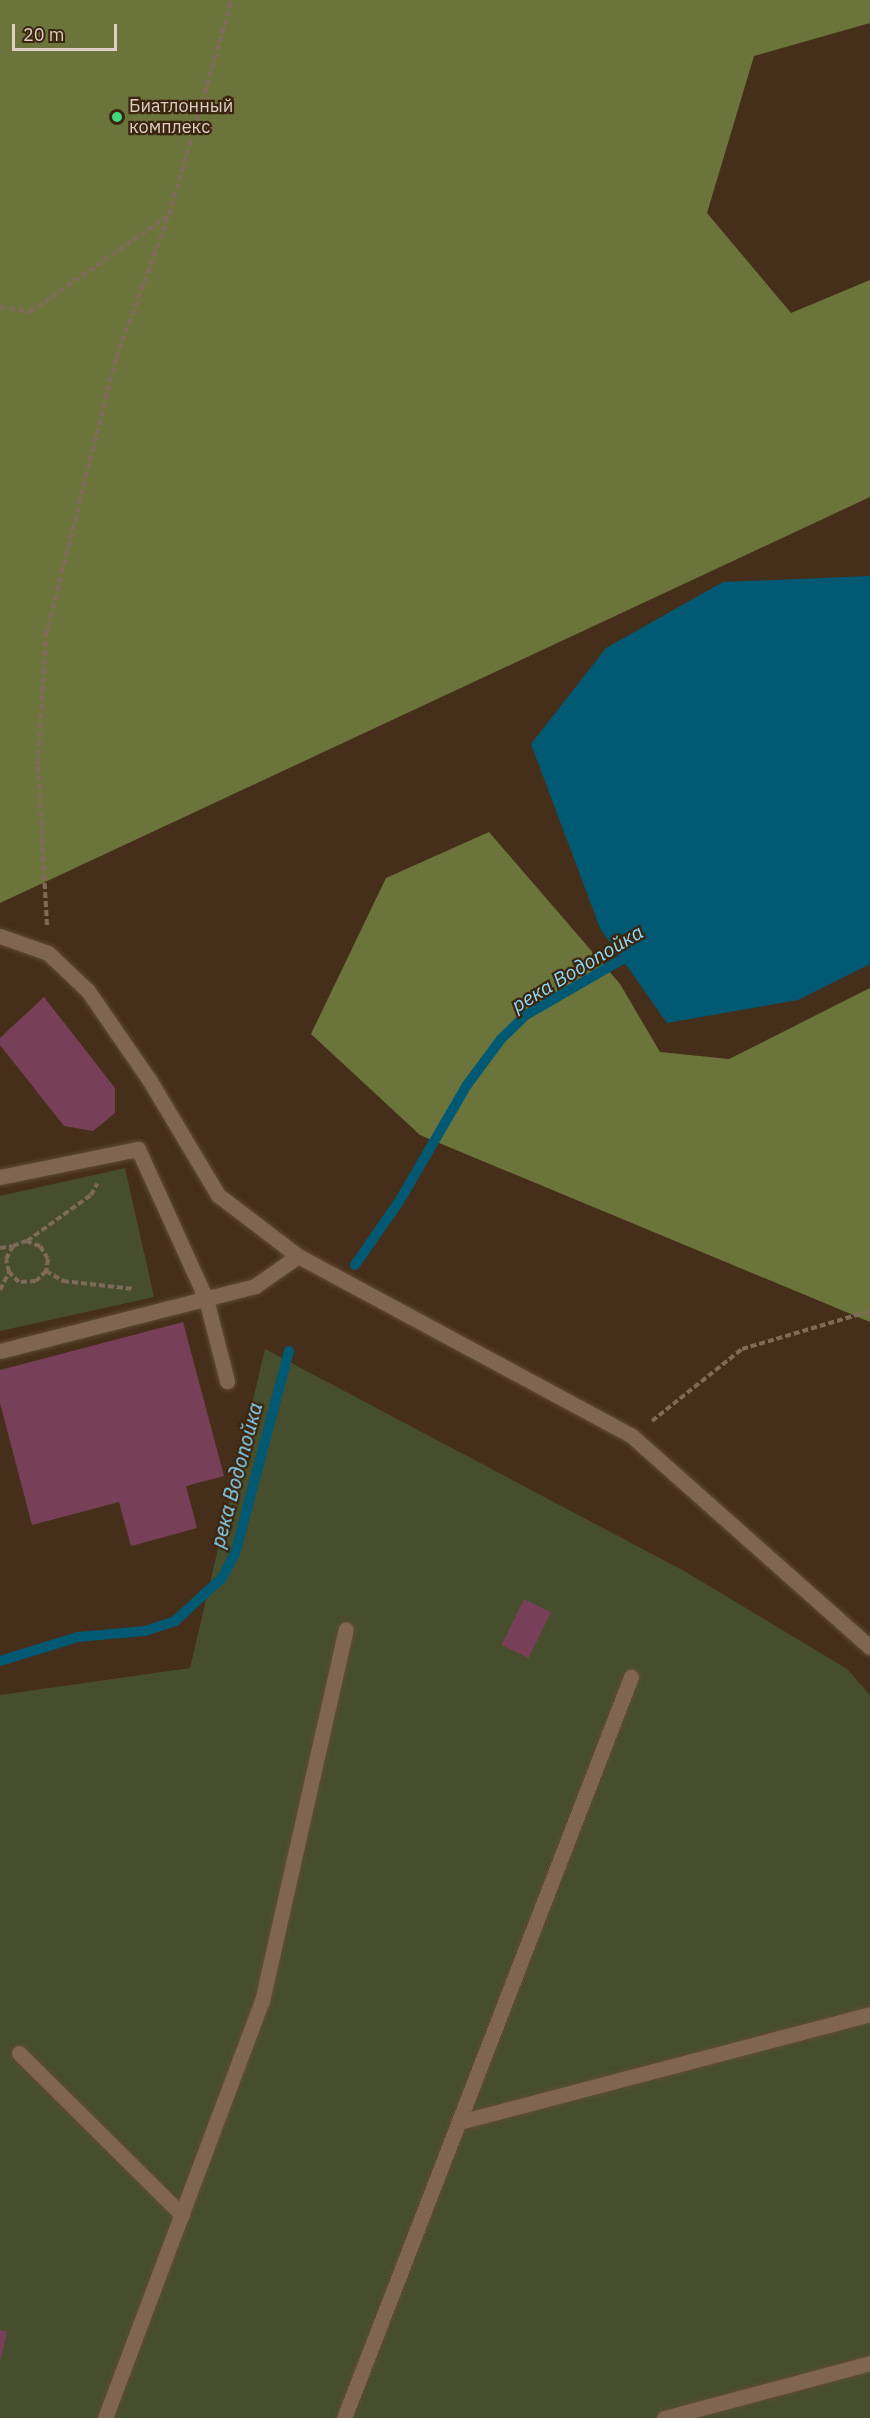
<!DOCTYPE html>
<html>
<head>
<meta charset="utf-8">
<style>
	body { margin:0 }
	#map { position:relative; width:870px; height:2418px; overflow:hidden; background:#462f1a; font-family:"IBM Plex Sans",sans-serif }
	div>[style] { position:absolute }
	.green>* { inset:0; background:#474e2d }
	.forest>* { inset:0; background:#6b753b }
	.water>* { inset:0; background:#005972 }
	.stream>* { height:10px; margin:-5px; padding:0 5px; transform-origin:5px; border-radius:5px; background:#005972 }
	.building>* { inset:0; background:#784058; transform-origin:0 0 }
	.path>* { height:4px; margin-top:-2px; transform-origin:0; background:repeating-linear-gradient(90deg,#7e6a58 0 6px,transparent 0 9px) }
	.roads { filter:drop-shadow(0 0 2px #5e4b38) drop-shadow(0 0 2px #5e4b38) }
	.service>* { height:15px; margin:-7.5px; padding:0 7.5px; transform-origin:7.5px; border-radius:7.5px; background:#806650 }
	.minor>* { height:15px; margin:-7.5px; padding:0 7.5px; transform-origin:7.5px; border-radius:7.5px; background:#806650 }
	.dots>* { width:16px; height:16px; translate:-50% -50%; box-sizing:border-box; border:3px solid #3b250f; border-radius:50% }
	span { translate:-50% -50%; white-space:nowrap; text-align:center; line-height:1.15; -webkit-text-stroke:4.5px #3b250f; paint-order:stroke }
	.poi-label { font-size:18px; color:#decfc3 }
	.left { translate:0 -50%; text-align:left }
	.water-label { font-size:20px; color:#8cdbfb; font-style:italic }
	.scale { position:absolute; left:12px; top:24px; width:105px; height:27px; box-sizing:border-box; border:3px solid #decfc3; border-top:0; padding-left:8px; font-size:18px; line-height:21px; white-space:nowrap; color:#decfc3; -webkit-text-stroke:4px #3b250f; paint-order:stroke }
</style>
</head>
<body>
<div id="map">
	<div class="green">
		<i style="clip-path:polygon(125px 1168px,154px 1297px,0 1331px,0 1196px)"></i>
		<i style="clip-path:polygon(265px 1349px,686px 1572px,847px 1669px,870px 1695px,870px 2418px,0 2418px,0 1695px,190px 1668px)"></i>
	</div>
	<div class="forest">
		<i style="clip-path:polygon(0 0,870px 0,870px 23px,754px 56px,707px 213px,791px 313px,870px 280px,870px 497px,0 903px)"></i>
		<i style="clip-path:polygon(489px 832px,620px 984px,660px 1052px,729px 1059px,870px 988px,870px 1322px,420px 1135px,311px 1034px,386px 878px)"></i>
	</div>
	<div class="water">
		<i style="clip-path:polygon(870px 576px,870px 964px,798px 1000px,667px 1023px,600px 928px,531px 744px,606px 648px,723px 582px)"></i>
	</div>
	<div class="stream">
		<i style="left:355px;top:1265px;width:79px;rotate:-55.3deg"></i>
		<i style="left:400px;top:1200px;width:133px;rotate:-59.8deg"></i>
		<i style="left:467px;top:1085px;width:57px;rotate:-53.5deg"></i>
		<i style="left:501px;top:1039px;width:35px;rotate:-44deg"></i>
		<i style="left:526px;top:1015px;width:124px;rotate:-30.1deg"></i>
		<i style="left:0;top:1661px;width:82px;rotate:-17.1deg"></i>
		<i style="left:78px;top:1637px;width:67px;rotate:-5.1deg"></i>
		<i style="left:145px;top:1631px;width:32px;rotate:-18deg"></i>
		<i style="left:175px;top:1621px;width:64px;rotate:-42.5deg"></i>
		<i style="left:222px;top:1578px;width:27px;rotate:-62deg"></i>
		<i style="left:235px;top:1554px;width:210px;rotate:-75.1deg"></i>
	</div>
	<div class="building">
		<i style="clip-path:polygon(44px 997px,115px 1088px,115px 1113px,93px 1131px,64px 1126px,0 1045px,0 1038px)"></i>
		<i style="clip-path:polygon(183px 1322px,224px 1476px,186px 1486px,197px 1528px,131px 1546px,119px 1502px,32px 1525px,0 1403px,0 1370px)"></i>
		<i style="left:524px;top:1599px;width:30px;height:51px;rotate:26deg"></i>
		<i style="clip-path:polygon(0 2330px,7px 2332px,1px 2359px,0 2359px)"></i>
	</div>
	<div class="path">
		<i style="left:0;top:307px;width:30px;rotate:9deg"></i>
		<i style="left:30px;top:312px;width:169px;rotate:-34.9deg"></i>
		<i style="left:169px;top:215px;width:224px;rotate:-73.7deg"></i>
		<i style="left:47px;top:925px;width:161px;rotate:-93.2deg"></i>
		<i style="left:38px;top:764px;width:129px;rotate:-86.5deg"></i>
		<i style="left:46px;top:635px;width:286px;rotate:-75.8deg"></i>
		<i style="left:116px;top:358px;width:153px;rotate:-69.7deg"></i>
		<i style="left:27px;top:1241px;width:79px;rotate:-35.7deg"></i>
		<i style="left:91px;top:1195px;width:13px;rotate:-61deg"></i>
		<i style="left:0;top:1248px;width:12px;rotate:-9deg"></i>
		<i style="left:46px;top:1271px;width:20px;rotate:30deg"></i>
		<i style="left:63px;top:1281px;width:71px;rotate:6.4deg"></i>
		<i style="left:0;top:1290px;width:20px;rotate:-63deg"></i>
		<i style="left:9px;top:1272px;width:13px;rotate:-103deg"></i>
		<i style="left:6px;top:1259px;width:15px;rotate:-62deg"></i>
		<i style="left:13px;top:1246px;width:14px;rotate:-21deg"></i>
		<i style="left:26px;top:1241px;width:15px;rotate:20deg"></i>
		<i style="left:40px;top:1246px;width:15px;rotate:58deg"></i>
		<i style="left:48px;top:1259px;width:12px;rotate:99deg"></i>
		<i style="left:46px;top:1271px;width:14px;rotate:135deg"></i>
		<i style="left:36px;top:1281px;width:17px;rotate:177deg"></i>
		<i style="left:19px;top:1282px;width:14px;rotate:-135deg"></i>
		<i style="left:652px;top:1421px;width:115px;rotate:-38.7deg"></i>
		<i style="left:742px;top:1349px;width:134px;rotate:-16.5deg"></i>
	</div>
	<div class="roads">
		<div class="service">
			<i style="left:0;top:936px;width:51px;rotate:19.5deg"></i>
			<i style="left:48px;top:953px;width:55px;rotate:43.5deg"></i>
			<i style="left:88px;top:991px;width:109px;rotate:55.4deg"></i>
			<i style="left:150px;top:1081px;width:133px;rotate:59.2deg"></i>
			<i style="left:218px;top:1195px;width:101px;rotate:37.3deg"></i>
			<i style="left:298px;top:1256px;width:52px;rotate:145.1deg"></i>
			<i style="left:255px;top:1286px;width:263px;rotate:165.7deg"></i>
			<i style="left:0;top:1177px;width:141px;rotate:-11.5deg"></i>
			<i style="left:138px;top:1149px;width:165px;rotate:65.6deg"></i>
			<i style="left:206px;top:1299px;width:85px;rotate:75.6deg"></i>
			<i style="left:19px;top:2053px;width:230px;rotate:44.8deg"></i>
			<i style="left:459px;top:2122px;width:425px;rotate:-14.7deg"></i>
			<i style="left:105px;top:2418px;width:446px;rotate:-69.4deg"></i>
			<i style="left:262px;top:2001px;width:381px;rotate:-77.3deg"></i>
		</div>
		<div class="minor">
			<i style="left:298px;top:1256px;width:379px;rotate:28.3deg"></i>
			<i style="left:632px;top:1436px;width:318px;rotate:41.6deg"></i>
			<i style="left:344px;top:2418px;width:795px;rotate:-68.83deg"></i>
			<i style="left:664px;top:2418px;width:213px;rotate:-14.9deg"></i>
		</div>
	</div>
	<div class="dots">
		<i style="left:117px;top:117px;background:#42d77c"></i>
	</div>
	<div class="poi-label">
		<span class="left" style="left:129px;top:117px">Биатлонный<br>комплекс</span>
	</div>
	<div class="water-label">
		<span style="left:577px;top:968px;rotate:-31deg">река Водопойка</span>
		<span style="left:236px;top:1475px;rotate:-75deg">река Водопойка</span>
	</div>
	<div class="scale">20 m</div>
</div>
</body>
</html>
